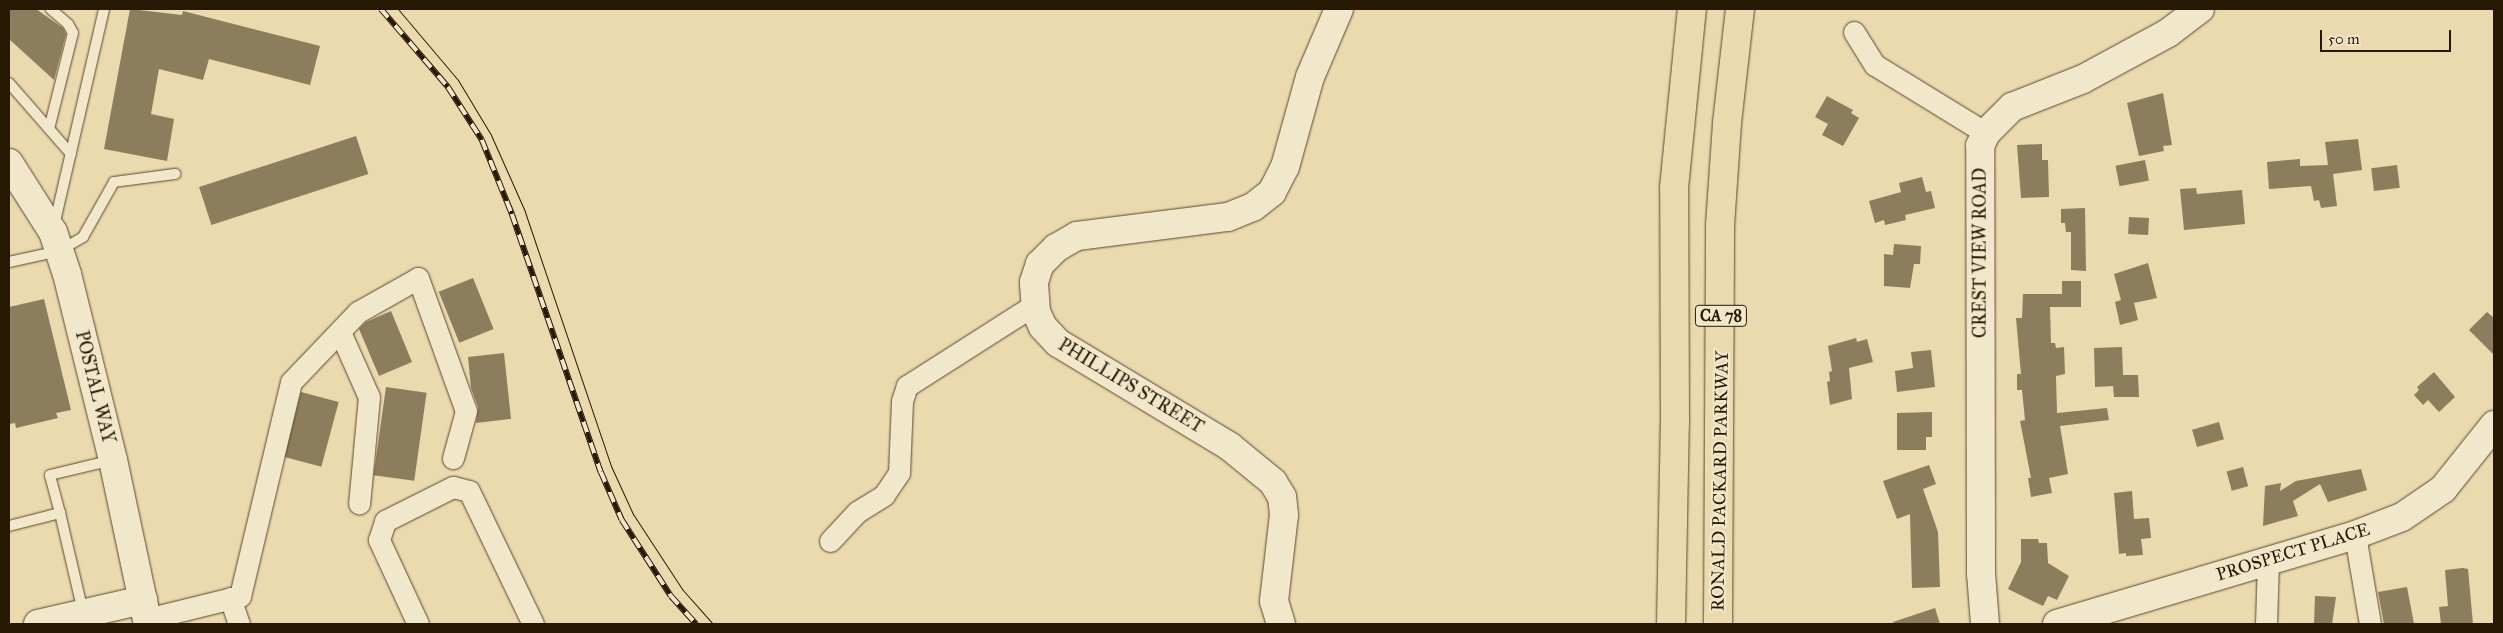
<!DOCTYPE html>
<html>
<head>
<meta charset="utf-8">
<style>
	body { margin:0 }
	#map { position:relative; width:2503px; height:633px; overflow:hidden; background:#eadaae; font-family:"IM FELL Great Primer",serif }
	div>[style] { position:absolute }
	.building>* { inset:0; background:#8c7d5c; transform-origin:0 0 }
	.roads { filter:drop-shadow(0 0 1px #58482e) drop-shadow(0 0 1px #58482e) }
	.lane>* { height:10px; margin:-5px; padding:0 5px; transform-origin:5px; border-radius:5px; background:#f1e7ca }
	.street>* { height:21px; margin:-10.5px; padding:0 10.5px; transform-origin:10.5px; border-radius:10.5px; background:#f1e7ca }
	.secondary>* { height:28px; margin:-14px; padding:0 14px; transform-origin:14px; border-radius:14px; background:#f1e7ca }
	.highway>* { height:28px; margin:-14px; padding:0 14px; transform-origin:14px; border-radius:14px; background:#eadaae }
	.tram>* { height:1px; margin:-0.5px; padding:0 0.5px; transform-origin:0.5px; border-radius:0.5px; background:#271803 }
	.rail>* { height:5.5px; margin-top:-2.75px; transform-origin:0; background:repeating-linear-gradient(90deg,#f1e7ca 0 11px,#271803 0 22px); box-sizing:border-box; border-block:1px solid #271803 }
	span { translate:-50% -50%; white-space:nowrap; text-align:center; line-height:1.15; -webkit-text-stroke:4.5px #f1e7ca; paint-order:stroke }
	.shield-label span { padding:1px 4px; background:#f1e7ca; border:1px solid; border-radius:4px; -webkit-text-stroke-width:0 }
	.shield-label { font-size:16px; color:#271803; font-weight:700 }
	.street-label { font-size:18px; color:#271803 }
	.frame { position:absolute; inset:0; border:10px solid #271803; pointer-events:none }
	.scale { position:absolute; left:2320px; top:30px; width:131px; height:22px; box-sizing:border-box; border:2px solid #271803; border-top:0; padding-left:6px; font-size:15px; line-height:18px; white-space:nowrap; color:#271803; -webkit-text-stroke:4px #f1e7ca; paint-order:stroke }
</style>
</head>
<body>
<div id="map">
	<div class="building">
		<i style="clip-path:polygon(9px 9px,36px 9px,63px 28px,66px 34px,54px 80px,9px 39px)"></i>
		<i style="clip-path:polygon(130px 9px,182px 15px,183px 11px,320px 46px,310px 85px,209px 59px,203px 80px,159px 69px,151px 114px,174px 119px,167px 161px,104px 149px)"></i>
		<i style="clip-path:polygon(2163px 93px,2172px 145px,2163px 146px,2164px 151px,2139px 156px,2127px 103px)"></i>
		<i style="clip-path:polygon(1827px 96px,1853px 110px,1851px 113px,1859px 118px,1843px 146px,1822px 135px,1828px 124px,1815px 117px)"></i>
		<i style="left:356px;top:136px;width:40px;height:165px;rotate:72deg"></i>
		<i style="clip-path:polygon(2358px 139px,2362px 170px,2333px 174px,2337px 206px,2321px 208px,2319px 200px,2314px 201px,2311px 186px,2269px 189px,2267px 162px,2300px 159px,2300px 166px,2328px 165px,2325px 142px)"></i>
		<i style="clip-path:polygon(2042px 144px,2042px 160px,2048px 160px,2049px 197px,2021px 198px,2017px 145px)"></i>
		<i style="left:2145px;top:160px;width:21px;height:30px;rotate:79deg"></i>
		<i style="left:2397px;top:165px;width:23px;height:26px;rotate:83deg"></i>
		<i style="clip-path:polygon(1922px 177px,1926px 192px,1931px 191px,1935px 208px,1905px 215px,1906px 220px,1885px 225px,1884px 220px,1875px 223px,1869px 201px,1901px 192px,1899px 183px)"></i>
		<i style="clip-path:polygon(2196px 188px,2197px 194px,2242px 190px,2245px 224px,2184px 230px,2180px 189px)"></i>
		<i style="clip-path:polygon(2085px 208px,2086px 271px,2071px 270px,2071px 232px,2066px 232px,2065px 223px,2061px 223px,2061px 209px)"></i>
		<i style="left:2129px;top:217px;width:20px;height:17px;rotate:3deg"></i>
		<i style="clip-path:polygon(1894px 244px,1921px 246px,1920px 264px,1914px 264px,1910px 288px,1884px 286px,1884px 254px,1893px 255px)"></i>
		<i style="clip-path:polygon(2148px 263px,2157px 298px,2134px 303px,2138px 320px,2120px 325px,2115px 302px,2121px 300px,2114px 274px)"></i>
		<i style="left:473px;top:278px;width:55px;height:37px;rotate:68deg"></i>
		<i style="clip-path:polygon(2062px 281px,2081px 281px,2081px 307px,2050px 307px,2051px 343px,2055px 343px,2056px 348px,2064px 347px,2065px 374px,2056px 376px,2057px 413px,2107px 408px,2109px 420px,2060px 426px,2068px 474px,2049px 478px,2052px 493px,2031px 497px,2028px 478px,2031px 478px,2020px 421px,2025px 420px,2022px 390px,2017px 390px,2017px 374px,2021px 374px,2016px 318px,2022px 318px,2023px 294px,2062px 294px)"></i>
		<i style="clip-path:polygon(44px 299px,71px 410px,56px 413px,58px 418px,16px 428px,15px 423px,9px 424px,9px 307px)"></i>
		<i style="clip-path:polygon(391px 311px,412px 362px,379px 376px,359px 329px,366px 322px)"></i>
		<i style="clip-path:polygon(2487px 312px,2494px 318px,2494px 355px,2469px 330px)"></i>
		<i style="clip-path:polygon(1856px 338px,1857px 342px,1867px 339px,1873px 362px,1849px 368px,1852px 399px,1830px 405px,1827px 382px,1830px 381px,1829px 372px,1832px 371px,1828px 346px)"></i>
		<i style="clip-path:polygon(2122px 347px,2123px 375px,2138px 375px,2139px 397px,2114px 397px,2113px 386px,2095px 387px,2094px 348px)"></i>
		<i style="clip-path:polygon(1931px 350px,1935px 387px,1897px 392px,1895px 371px,1913px 368px,1911px 352px)"></i>
		<i style="clip-path:polygon(504px 353px,511px 419px,476px 423px,478px 407px,471px 388px,468px 357px)"></i>
		<i style="clip-path:polygon(2434px 372px,2455px 397px,2439px 412px,2428px 400px,2423px 405px,2414px 395px,2419px 390px,2417px 387px)"></i>
		<i style="left:386px;top:387px;width:41px;height:89px;rotate:8deg"></i>
		<i style="left:301px;top:392px;width:39px;height:67px;rotate:15deg"></i>
		<i style="clip-path:polygon(1932px 412px,1932px 437px,1926px 437px,1926px 450px,1897px 450px,1897px 413px)"></i>
		<i style="left:2219px;top:422px;width:18px;height:28px;rotate:74deg"></i>
		<i style="clip-path:polygon(1929px 465px,1936px 484px,1923px 489px,1938px 532px,1940px 587px,1912px 588px,1910px 514px,1897px 519px,1883px 481px)"></i>
		<i style="left:2243px;top:467px;width:20px;height:17px;rotate:75deg"></i>
		<i style="clip-path:polygon(2361px 469px,2367px 490px,2328px 502px,2320px 484px,2293px 501px,2298px 516px,2263px 526px,2265px 486px,2281px 483px,2280px 491px,2296px 481px)"></i>
		<i style="clip-path:polygon(2132px 491px,2134px 519px,2149px 518px,2151px 538px,2141px 539px,2143px 555px,2126px 556px,2126px 553px,2119px 554px,2114px 493px)"></i>
		<i style="clip-path:polygon(2021px 539px,2038px 539px,2039px 543px,2047px 543px,2048px 563px,2069px 576px,2057px 600px,2048px 596px,2043px 606px,2008px 589px,2021px 562px)"></i>
		<i style="clip-path:polygon(2463px 568px,2468px 569px,2473px 624px,2441px 624px,2439px 607px,2448px 606px,2445px 570px)"></i>
		<i style="clip-path:polygon(2407px 587px,2414px 624px,2384px 624px,2378px 592px)"></i>
		<i style="clip-path:polygon(2315px 596px,2336px 597px,2332px 624px,2314px 624px)"></i>
		<i style="clip-path:polygon(1935px 608px,1940px 624px,1894px 624px,1893px 622px)"></i>
	</div>
	<div class="roads">
		<div class="lane">
			<i style="left:9px;top:83px;width:94px;rotate:48.9deg"></i>
			<i style="left:49px;top:129px;width:99px;rotate:-76deg"></i>
			<i style="left:73px;top:33px;width:10px;rotate:-119deg"></i>
			<i style="left:68px;top:24px;width:23px;rotate:-139deg"></i>
			<i style="left:54px;top:226px;width:223px;rotate:-77deg"></i>
			<i style="left:9px;top:262px;width:51px;rotate:-12.4deg"></i>
			<i style="left:59px;top:251px;width:28px;rotate:-30deg"></i>
			<i style="left:83px;top:237px;width:63px;rotate:-60.6deg"></i>
			<i style="left:114px;top:182px;width:62px;rotate:-7.5deg"></i>
			<i style="left:60px;top:513px;width:39px;rotate:-105deg"></i>
			<i style="left:50px;top:475px;width:65px;rotate:-13.4deg"></i>
			<i style="left:9px;top:526px;width:53px;rotate:-14.3deg"></i>
			<i style="left:60px;top:513px;width:102px;rotate:76.9deg"></i>
		</div>
		<div class="street">
			<i style="left:1854px;top:32px;width:39px;rotate:58deg"></i>
			<i style="left:1875px;top:65px;width:130px;rotate:31.5deg"></i>
			<i style="left:340px;top:332px;width:71px;rotate:66deg"></i>
			<i style="left:369px;top:397px;width:107px;rotate:95.3deg"></i>
			<i style="left:2355px;top:535px;width:90px;rotate:80.4deg"></i>
			<i style="left:830px;top:541px;width:40px;rotate:-47deg"></i>
			<i style="left:857px;top:512px;width:32px;rotate:-32deg"></i>
			<i style="left:884px;top:495px;width:27px;rotate:-56deg"></i>
			<i style="left:899px;top:473px;width:72px;rotate:-87.6deg"></i>
			<i style="left:902px;top:401px;width:16px;rotate:-72deg"></i>
			<i style="left:907px;top:386px;width:151px;rotate:-32.5deg"></i>
			<i style="left:230px;top:598px;width:28px;rotate:71deg"></i>
			<i style="left:147px;top:619px;width:96px;rotate:-13.9deg"></i>
			<i style="left:240px;top:596px;width:220px;rotate:-76.6deg"></i>
			<i style="left:291px;top:382px;width:97px;rotate:-46.3deg"></i>
			<i style="left:358px;top:312px;width:69px;rotate:-29.5deg"></i>
			<i style="left:418px;top:278px;width:141px;rotate:70.2deg"></i>
			<i style="left:466px;top:411px;width:49px;rotate:105.5deg"></i>
			<i style="left:418px;top:624px;width:93px;rotate:-114.9deg"></i>
			<i style="left:379px;top:540px;width:20px;rotate:-72deg"></i>
			<i style="left:385px;top:521px;width:76px;rotate:-26.6deg"></i>
			<i style="left:453px;top:487px;width:16px;rotate:14deg"></i>
			<i style="left:469px;top:491px;width:148px;rotate:64.3deg"></i>
			<i style="left:2266px;top:624px;width:64px;rotate:-88.2deg"></i>
		</div>
		<div class="secondary">
			<i style="left:9px;top:163px;width:82px;rotate:57.5deg"></i>
			<i style="left:53px;top:232px;width:44px;rotate:71.6deg"></i>
			<i style="left:67px;top:274px;width:192px;rotate:76.1deg"></i>
			<i style="left:113px;top:460px;width:168px;rotate:78deg"></i>
			<i style="left:38px;top:624px;width:108px;rotate:-12.9deg"></i>
			<i style="left:1281px;top:624px;width:24px;rotate:-107deg"></i>
			<i style="left:1274px;top:601px;width:87px;rotate:-83.4deg"></i>
			<i style="left:1284px;top:515px;width:18px;rotate:-96deg"></i>
			<i style="left:1282px;top:497px;width:17px;rotate:-121deg"></i>
			<i style="left:1273px;top:482px;width:57px;rotate:-140.7deg"></i>
			<i style="left:1229px;top:446px;width:200px;rotate:-148.9deg"></i>
			<i style="left:1058px;top:343px;width:22px;rotate:-133deg"></i>
			<i style="left:1043px;top:327px;width:17px;rotate:-115deg"></i>
			<i style="left:1036px;top:312px;width:30px;rotate:-94deg"></i>
			<i style="left:1034px;top:282px;width:19px;rotate:-72deg"></i>
			<i style="left:1040px;top:264px;width:23px;rotate:-45deg"></i>
			<i style="left:1056px;top:248px;width:24px;rotate:-30deg"></i>
			<i style="left:1077px;top:236px;width:152px;rotate:-7.2deg"></i>
			<i style="left:1228px;top:217px;width:27px;rotate:-22deg"></i>
			<i style="left:1253px;top:207px;width:24px;rotate:-38deg"></i>
			<i style="left:1272px;top:192px;width:28px;rotate:-63deg"></i>
			<i style="left:1285px;top:167px;width:93px;rotate:-74.5deg"></i>
			<i style="left:1310px;top:77px;width:74px;rotate:-66.9deg"></i>
			<i style="left:1985px;top:624px;width:51px;rotate:-94.5deg"></i>
			<i style="left:1981px;top:573px;width:427px;rotate:-90.1deg"></i>
			<i style="left:1980px;top:146px;width:14px;rotate:-65deg"></i>
			<i style="left:1986px;top:133px;width:37px;rotate:-45deg"></i>
			<i style="left:2012px;top:107px;width:76px;rotate:-21.5deg"></i>
			<i style="left:2083px;top:79px;width:97px;rotate:-28.4deg"></i>
			<i style="left:2168px;top:33px;width:40px;rotate:-37deg"></i>
			<i style="left:2057px;top:624px;width:311px;rotate:-16.6deg"></i>
			<i style="left:2355px;top:535px;width:50px;rotate:-21deg"></i>
			<i style="left:2402px;top:517px;width:50px;rotate:-34.3deg"></i>
			<i style="left:2443px;top:489px;width:82px;rotate:-51.4deg"></i>
		</div>
		<div class="highway">
			<i style="left:1671px;top:624px;width:201px;rotate:-88.9deg"></i>
			<i style="left:1675px;top:423px;width:235px;rotate:-90.2deg"></i>
			<i style="left:1674px;top:188px;width:180px;rotate:-84.3deg"></i>
			<i style="left:1718px;top:624px;width:398px;rotate:-89.7deg"></i>
			<i style="left:1720px;top:226px;width:103px;rotate:-86.1deg"></i>
			<i style="left:1727px;top:123px;width:115px;rotate:-83.5deg"></i>
		</div>
	</div>
	<div class="tram">
		<i style="left:398px;top:9px;width:93px;rotate:49.8deg"></i>
		<i style="left:458px;top:80px;width:64px;rotate:59deg"></i>
		<i style="left:491px;top:135px;width:81px;rotate:66deg"></i>
		<i style="left:524px;top:209px;width:271px;rotate:71.3deg"></i>
		<i style="left:611px;top:466px;width:53px;rotate:65.4deg"></i>
		<i style="left:633px;top:514px;width:90px;rotate:56.8deg"></i>
		<i style="left:682px;top:589px;width:47px;rotate:48.5deg"></i>
	</div>
	<div class="rail">
		<i style="left:381px;top:9px;width:103px;rotate:49.3deg"></i>
		<i style="left:448px;top:87px;width:63px;rotate:57.3deg"></i>
		<i style="left:482px;top:140px;width:80px;rotate:67.9deg"></i>
		<i style="left:512px;top:214px;width:273px;rotate:71deg"></i>
		<i style="left:601px;top:472px;width:52px;rotate:66.4deg"></i>
		<i style="left:622px;top:520px;width:90px;rotate:57.2deg"></i>
		<i style="left:671px;top:596px;width:38px;rotate:48deg"></i>
	</div>
	<div class="shield-label">
		<span style="left:1721px;top:316px">CA 78</span>
	</div>
	<div class="street-label">
		<span style="left:1980px;top:253px;rotate:-90deg">CREST VIEW ROAD</span>
		<span style="left:1131px;top:386px;rotate:31deg">PHILLIPS STREET</span>
		<span style="left:95px;top:387px;rotate:76deg">POSTAL WAY</span>
		<span style="left:1720px;top:481px;rotate:-89deg">RONALD PACKARD PARKWAY</span>
		<span style="left:2293px;top:552px;rotate:-17deg">PROSPECT PLACE</span>
	</div>
	<div class="frame"></div>
	<div class="scale">50 m</div>
</div>
</body>
</html>
